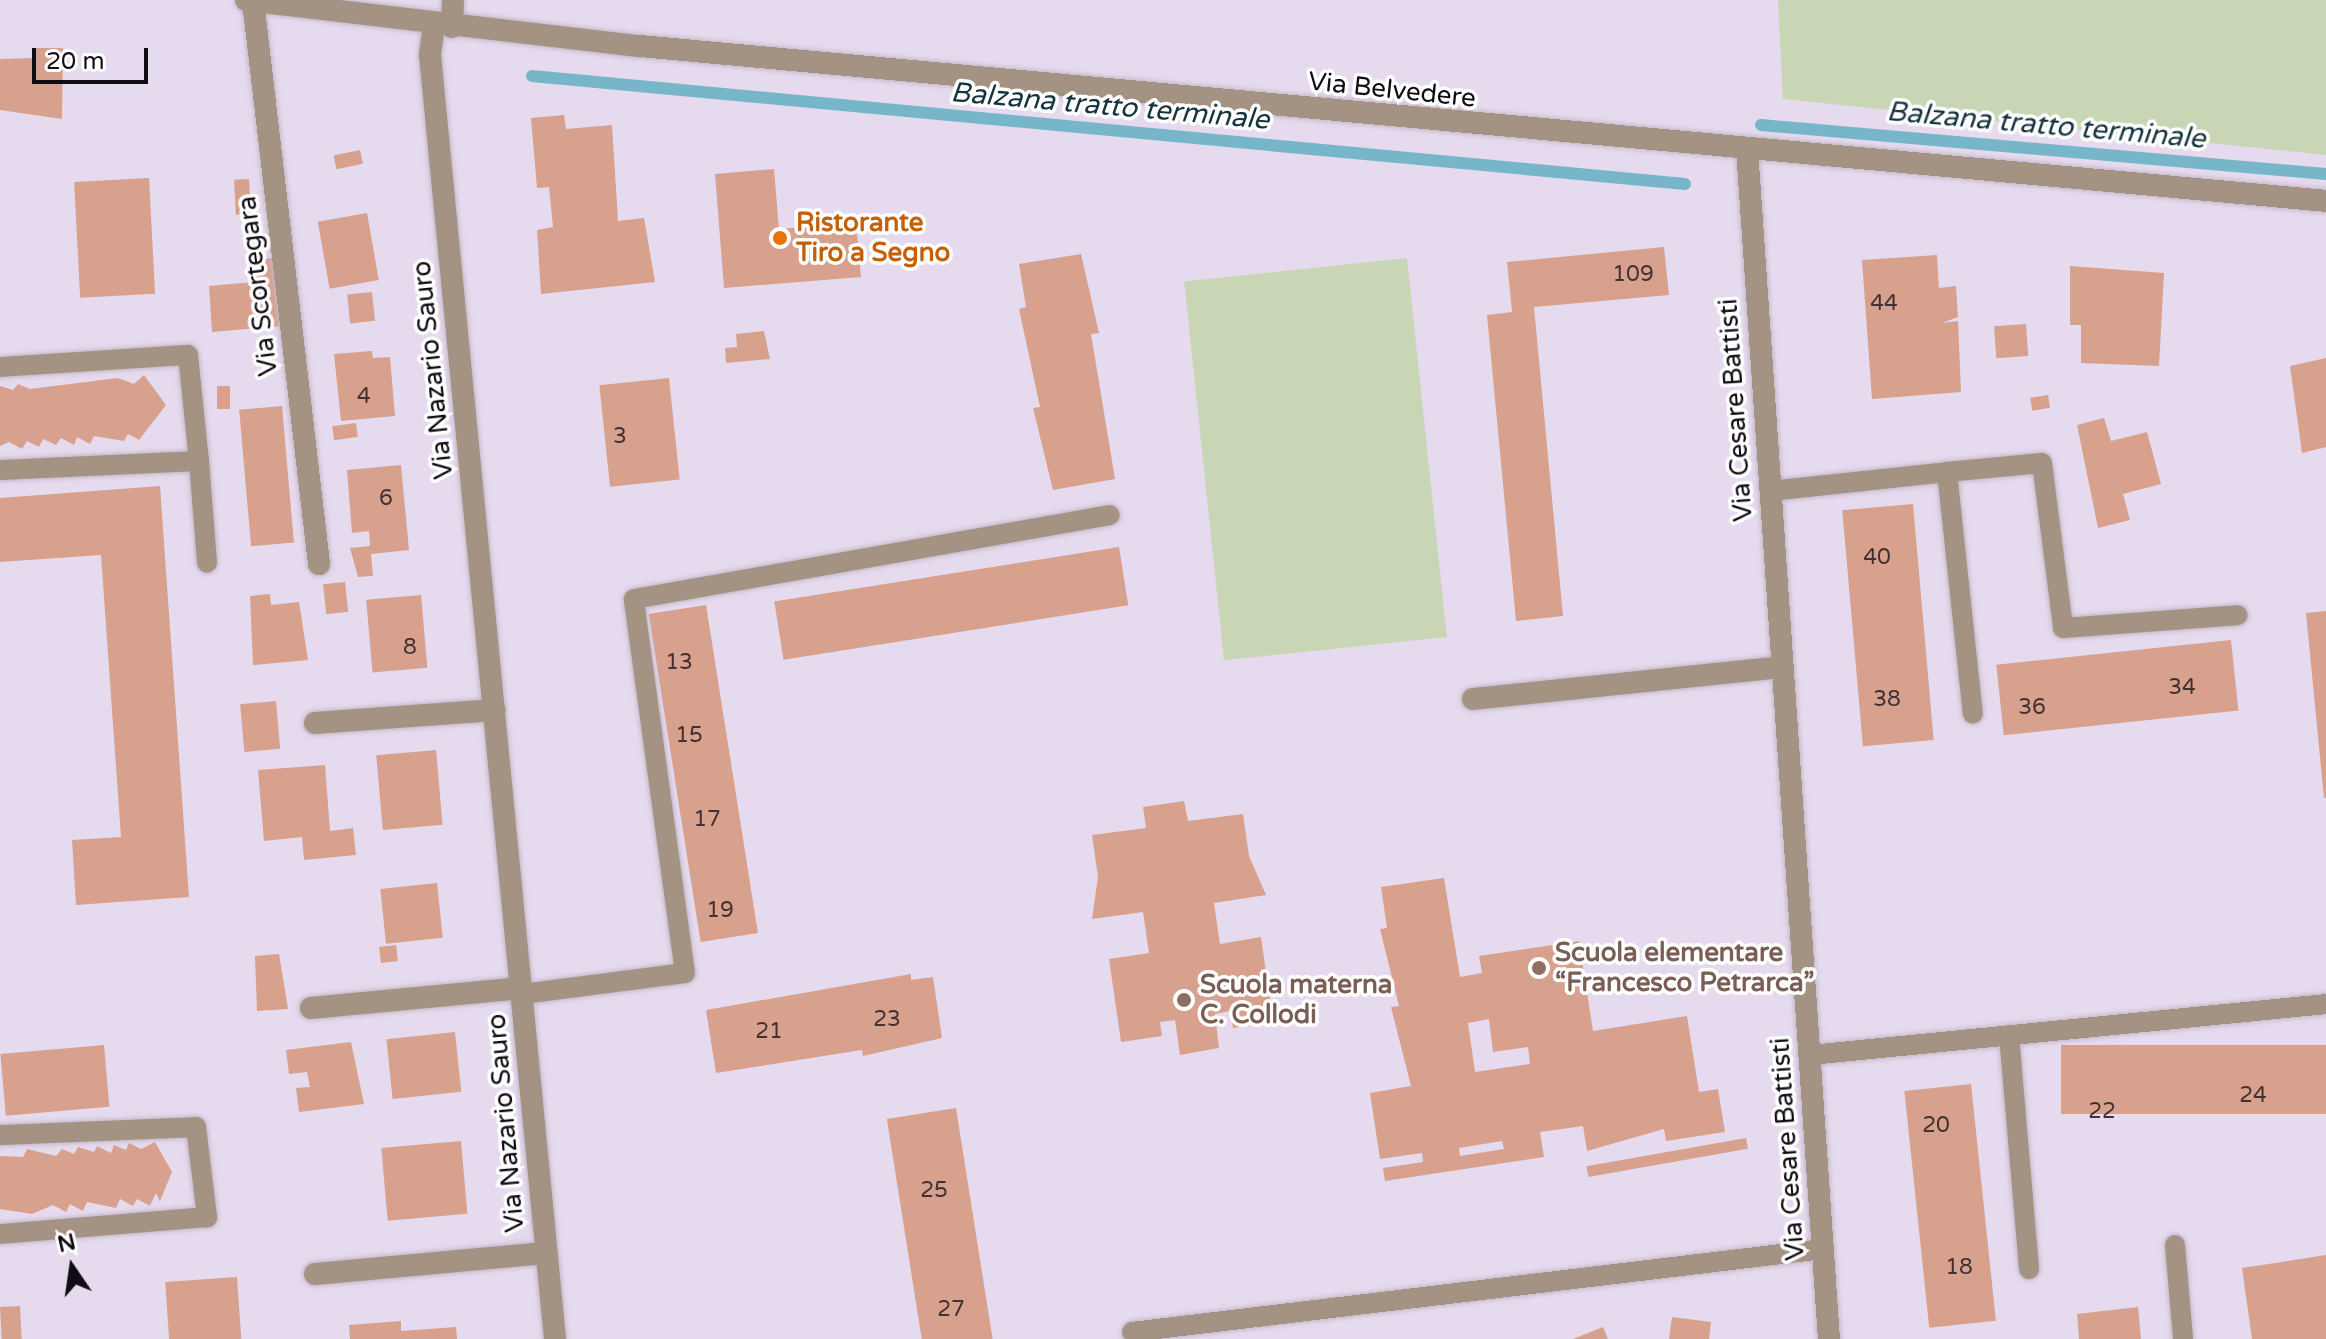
<!DOCTYPE html>
<html>
<head>
<meta charset="utf-8">
<style>
	body { margin:0 }
	#map { position:relative; width:2326px; height:1339px; overflow:hidden; background:#e6daee; font-family:"Varela Round",sans-serif }
	div>[style] { position:absolute }
	.green>* { inset:0; background:#c9d6b5; transform-origin:0 0 }
	.stream>* { height:12px; margin:-6px; padding:0 6px; transform-origin:6px; border-radius:6px; background:#76b6c8 }
	.building>* { inset:0; background:#d7a18e; transform-origin:0 0 }
	.roads { filter:drop-shadow(0 0 2px #c4b9cb) drop-shadow(0 0 2px #c4b9cb) }
	.service>* { height:20px; margin:-10px; padding:0 10px; transform-origin:10px; border-radius:10px; background:#a49282 }
	.minor>* { height:22px; margin:-11px; padding:0 11px; transform-origin:11px; border-radius:11px; background:#a49282 }
	.tertiary>* { height:22px; margin:-11px; padding:0 11px; transform-origin:11px; border-radius:11px; background:#a49282 }
	.dots>* { width:22px; height:22px; translate:-50% -50%; box-sizing:border-box; border:4px solid #fff; border-radius:50% }
	span { translate:-50% -50%; white-space:nowrap; text-align:center; line-height:1.15; -webkit-text-stroke:7px #fff; paint-order:stroke }
	.number-label { font-size:22px; color:#423132 }
	.number-label span { -webkit-text-stroke-width:0 }
	.street-label { font-size:26px; color:#100c13 }
	.food-label { font-size:26px; color:#c56008; font-weight:700 }
	.left { translate:0 -50%; text-align:left }
	.education-label { font-size:26px; color:#785e54; font-weight:700 }
	.water-label { font-size:28px; color:#15353d; font-style:italic }
	.north { position:absolute; left:32px; top:1227px; width:80px; height:80px; -webkit-text-stroke:6px #fff; paint-order:stroke; rotate:347deg; font-size:22px; font-weight:700; line-height:32px; text-align:center; color:#100c13 }
	.north::after { content:''; display:block; margin:auto; width:28px; height:36px; background:#100c13; clip-path:polygon(50% 0,100% 100%,50% 72%,0 100%) }
	.scale { position:absolute; left:32px; top:48px; width:116px; height:36px; box-sizing:border-box; border:4px solid #100c13; border-top:0; padding-left:10px; font-size:24px; line-height:28px; white-space:nowrap; color:#100c13; -webkit-text-stroke:6px #fff; paint-order:stroke }
</style>
</head>
<body>
<div id="map">
	<div class="green">
		<i style="clip-path:polygon(1778px 0,2326px 0,2326px 155px,1783px 99px)"></i>
		<i style="left:1407px;top:258px;width:381px;height:224px;rotate:84deg"></i>
	</div>
	<div class="stream">
		<i style="left:532px;top:76px;width:1158px;rotate:5.35deg"></i>
		<i style="left:1761px;top:125px;width:567px;rotate:4.96deg"></i>
	</div>
	<div class="building">
		<i style="clip-path:polygon(32px 48px,63px 48px,62px 119px,0 110px,0 59px,32px 58px)"></i>
		<i style="clip-path:polygon(564px 115px,566px 129px,612px 125px,618px 221px,644px 218px,655px 282px,541px 294px,537px 230px,553px 227px,549px 187px,537px 188px,531px 118px)"></i>
		<i style="left:360px;top:150px;width:14px;height:27px;rotate:78deg"></i>
		<i style="clip-path:polygon(774px 169px,779px 229px,856px 223px,861px 277px,724px 288px,715px 174px)"></i>
		<i style="left:149px;top:178px;width:116px;height:75px;rotate:87deg"></i>
		<i style="left:249px;top:179px;width:35px;height:15px;rotate:87deg"></i>
		<i style="left:367px;top:213px;width:68px;height:50px;rotate:80deg"></i>
		<i style="clip-path:polygon(1664px 247px,1669px 295px,1534px 307px,1563px 616px,1516px 621px,1487px 315px,1512px 312px,1507px 262px)"></i>
		<i style="clip-path:polygon(1081px 254px,1099px 333px,1091px 334px,1115px 479px,1053px 490px,1033px 408px,1040px 407px,1019px 309px,1026px 307px,1019px 264px)"></i>
		<i style="clip-path:polygon(1937px 255px,1939px 288px,1956px 286px,1958px 317px,1942px 323px,1958px 321px,1961px 392px,1872px 399px,1862px 260px)"></i>
		<i style="clip-path:polygon(273px 258px,284px 326px,212px 332px,209px 286px,253px 282px,251px 260px)"></i>
		<i style="clip-path:polygon(2070px 266px,2164px 273px,2159px 366px,2081px 363px,2081px 325px,2070px 325px)"></i>
		<i style="left:372px;top:292px;width:29px;height:25px;rotate:84deg"></i>
		<i style="left:2026px;top:324px;width:32px;height:32px;rotate:86deg"></i>
		<i style="clip-path:polygon(764px 331px,770px 359px,726px 363px,725px 348px,737px 347px,736px 334px)"></i>
		<i style="clip-path:polygon(372px 351px,373px 358px,390px 357px,395px 416px,341px 421px,334px 354px)"></i>
		<i style="clip-path:polygon(2326px 358px,2326px 447px,2302px 453px,2290px 366px)"></i>
		<i style="clip-path:polygon(144px 375px,166px 405px,139px 440px,128px 434px,124px 441px,94px 436px,90px 444px,77px 437px,74px 445px,61px 438px,56px 445px,43px 439px,39px 447px,27px 441px,22px 449px,9px 442px,0 446px,0 386px,13px 390px,18px 384px,30px 389px,118px 378px,134px 384px)"></i>
		<i style="left:669px;top:378px;width:102px;height:70px;rotate:84deg"></i>
		<i style="left:230px;top:386px;width:23px;height:13px;rotate:90deg"></i>
		<i style="left:2048px;top:395px;width:13px;height:18px;rotate:81deg"></i>
		<i style="left:282px;top:406px;width:137px;height:43px;rotate:85deg"></i>
		<i style="clip-path:polygon(2104px 418px,2111px 441px,2147px 432px,2161px 484px,2123px 494px,2130px 520px,2098px 528px,2077px 425px)"></i>
		<i style="left:356px;top:423px;width:14px;height:24px;rotate:82deg"></i>
		<i style="clip-path:polygon(401px 465px,409px 550px,371px 554px,373px 576px,358px 577px,350px 548px,370px 546px,369px 531px,352px 533px,347px 470px)"></i>
		<i style="clip-path:polygon(160px 486px,189px 897px,76px 905px,72px 840px,121px 837px,101px 555px,0 562px,0 498px)"></i>
		<i style="left:1913px;top:504px;width:237px;height:71px;rotate:85deg"></i>
		<i style="left:1119px;top:547px;width:59px;height:349px;rotate:81deg"></i>
		<i style="left:345px;top:582px;width:30px;height:22px;rotate:84deg"></i>
		<i style="clip-path:polygon(270px 594px,271px 605px,299px 602px,308px 660px,253px 665px,250px 596px)"></i>
		<i style="left:421px;top:595px;width:73px;height:55px;rotate:85deg"></i>
		<i style="left:706px;top:605px;width:332px;height:58px;rotate:81deg"></i>
		<i style="clip-path:polygon(2326px 611px,2326px 798px,2324px 798px,2306px 613px)"></i>
		<i style="left:2231px;top:640px;width:71px;height:236px;rotate:84deg"></i>
		<i style="left:276px;top:701px;width:48px;height:36px;rotate:85deg"></i>
		<i style="left:436px;top:750px;width:75px;height:60px;rotate:85deg"></i>
		<i style="clip-path:polygon(325px 765px,330px 831px,353px 828px,356px 855px,304px 860px,302px 837px,264px 841px,258px 770px)"></i>
		<i style="clip-path:polygon(1184px 801px,1188px 821px,1243px 814px,1249px 856px,1266px 895px,1214px 903px,1220px 944px,1261px 937px,1273px 1021px,1233px 1028px,1230px 1011px,1215px 1014px,1219px 1048px,1180px 1055px,1175px 1020px,1160px 1022px,1162px 1036px,1121px 1042px,1109px 959px,1149px 953px,1143px 912px,1092px 919px,1098px 877px,1092px 835px,1146px 828px,1143px 807px)"></i>
		<i style="clip-path:polygon(evenodd,1444px 878px,1460px 977px,1482px 973px,1479px 956px,1579px 941px,1593px 1031px,1687px 1016px,1699px 1092px,1718px 1089px,1725px 1132px,1666px 1141px,1664px 1129px,1587px 1151px,1583px 1126px,1540px 1132px,1544px 1157px,1385px 1181px,1383px 1168px,1423px 1162px,1422px 1153px,1380px 1159px,1370px 1093px,1411px 1086px,1391px 1007px,1399px 1006px,1380px 929px,1387px 928px,1381px 887px,1444px 878px,1489px 1019px,1493px 1052px,1528px 1047px,1530px 1064px,1475px 1072px,1468px 1023px,1489px 1019px,1444px 878px,1502px 1141px,1504px 1149px,1460px 1156px,1459px 1148px,1502px 1141px)"></i>
		<i style="left:437px;top:883px;width:55px;height:57px;rotate:84deg"></i>
		<i style="left:396px;top:945px;width:16px;height:17px;rotate:83deg"></i>
		<i style="clip-path:polygon(279px 954px,288px 1009px,257px 1011px,255px 956px)"></i>
		<i style="clip-path:polygon(911px 974px,911px 980px,933px 977px,942px 1038px,863px 1056px,862px 1050px,716px 1073px,706px 1010px)"></i>
		<i style="left:455px;top:1032px;width:60px;height:69px;rotate:84deg"></i>
		<i style="clip-path:polygon(351px 1042px,364px 1104px,299px 1112px,296px 1088px,310px 1087px,307px 1072px,289px 1074px,286px 1050px)"></i>
		<i style="left:104px;top:1045px;width:62px;height:104px;rotate:85deg"></i>
		<i style="left:2326px;top:1045px;width:69px;height:265px;rotate:90deg"></i>
		<i style="left:1971px;top:1084px;width:238px;height:67px;rotate:84deg"></i>
		<i style="left:956px;top:1108px;width:234px;height:70px;rotate:81deg"></i>
		<i style="left:1746px;top:1138px;width:11px;height:162px;rotate:80deg"></i>
		<i style="left:461px;top:1141px;width:73px;height:80px;rotate:85deg"></i>
		<i style="clip-path:polygon(155px 1142px,172px 1172px,160px 1201px,156px 1193px,150px 1206px,137px 1199px,133px 1206px,120px 1199px,116px 1208px,87px 1202px,83px 1211px,70px 1204px,66px 1212px,53px 1205px,32px 1214px,0 1209px,0 1156px,23px 1157px,27px 1149px,56px 1156px,62px 1149px,74px 1154px,78px 1147px,94px 1152px,97px 1146px,111px 1153px,114px 1145px,126px 1150px,129px 1143px,141px 1149px)"></i>
		<i style="clip-path:polygon(2326px 1255px,2326px 1339px,2252px 1339px,2242px 1268px)"></i>
		<i style="left:237px;top:1277px;width:62px;height:72px;rotate:86deg"></i>
		<i style="left:20px;top:1306px;width:33px;height:20px;rotate:87deg"></i>
		<i style="clip-path:polygon(2138px 1307px,2141px 1339px,2079px 1339px,2077px 1314px)"></i>
		<i style="clip-path:polygon(1672px 1317px,1711px 1322px,1709px 1339px,1669px 1339px)"></i>
		<i style="clip-path:polygon(401px 1321px,401px 1331px,456px 1327px,457px 1339px,350px 1339px,349px 1325px)"></i>
		<i style="clip-path:polygon(1603px 1327px,1608px 1339px,1573px 1339px)"></i>
	</div>
	<div class="roads">
		<div class="service">
			<i style="left:0;top:367px;width:188px;rotate:-3.7deg"></i>
			<i style="left:188px;top:355px;width:107px;rotate:84.1deg"></i>
			<i style="left:199px;top:461px;width:199px;rotate:177.4deg"></i>
			<i style="left:199px;top:461px;width:102px;rotate:85.5deg"></i>
			<i style="left:1947px;top:472px;width:95px;rotate:-5.4deg"></i>
			<i style="left:2042px;top:463px;width:166px;rotate:82.7deg"></i>
			<i style="left:2063px;top:628px;width:175px;rotate:-4.2deg"></i>
			<i style="left:1770px;top:491px;width:178px;rotate:-6.1deg"></i>
			<i style="left:1947px;top:472px;width:243px;rotate:83.9deg"></i>
			<i style="left:523px;top:994px;width:163px;rotate:-7.4deg"></i>
			<i style="left:685px;top:973px;width:377px;rotate:-97.8deg"></i>
			<i style="left:634px;top:599px;width:483px;rotate:-10deg"></i>
			<i style="left:2009px;top:1035px;width:235px;rotate:85.1deg"></i>
			<i style="left:1810px;top:1055px;width:519px;rotate:-5.64deg"></i>
			<i style="left:0;top:1135px;width:196px;rotate:-2.3deg"></i>
			<i style="left:196px;top:1127px;width:91px;rotate:83deg"></i>
			<i style="left:207px;top:1217px;width:208px;rotate:175.3deg"></i>
			<i style="left:2175px;top:1245px;width:94px;rotate:85.1deg"></i>
			<i style="left:1132px;top:1332px;width:696px;rotate:-6.85deg"></i>
		</div>
		<div class="minor">
			<i style="left:253px;top:1px;width:567px;rotate:83.31deg"></i>
			<i style="left:434px;top:25px;width:30px;rotate:98deg"></i>
			<i style="left:430px;top:55px;width:1290px;rotate:84.44deg"></i>
			<i style="left:452px;top:27px;width:27px;rotate:-88deg"></i>
			<i style="left:1473px;top:699px;width:311px;rotate:-5.9deg"></i>
			<i style="left:315px;top:723px;width:180px;rotate:-4.1deg"></i>
			<i style="left:311px;top:1008px;width:212px;rotate:-5.4deg"></i>
			<i style="left:315px;top:1274px;width:231px;rotate:-5.2deg"></i>
		</div>
		<div class="tertiary">
			<i style="left:246px;top:0;width:397px;rotate:6.7deg"></i>
			<i style="left:640px;top:46px;width:1693px;rotate:5.25deg"></i>
			<i style="left:1747px;top:149px;width:1193px;rotate:86.06deg"></i>
		</div>
	</div>
	<div class="dots">
		<i style="left:780px;top:238px;background:#e8710a"></i>
		<i style="left:1539px;top:968px;background:#8d6e63"></i>
		<i style="left:1184px;top:1000px;background:#8d6e63"></i>
	</div>
	<div class="number-label">
		<span style="left:1633px;top:275px">109</span>
		<span style="left:1884px;top:304px">44</span>
		<span style="left:364px;top:397px">4</span>
		<span style="left:620px;top:437px">3</span>
		<span style="left:386px;top:499px">6</span>
		<span style="left:1877px;top:558px">40</span>
		<span style="left:410px;top:648px">8</span>
		<span style="left:679px;top:663px">13</span>
		<span style="left:2182px;top:688px">34</span>
		<span style="left:1887px;top:700px">38</span>
		<span style="left:2032px;top:708px">36</span>
		<span style="left:689px;top:736px">15</span>
		<span style="left:707px;top:820px">17</span>
		<span style="left:720px;top:911px">19</span>
		<span style="left:887px;top:1020px">23</span>
		<span style="left:769px;top:1032px">21</span>
		<span style="left:2253px;top:1096px">24</span>
		<span style="left:2102px;top:1112px">22</span>
		<span style="left:1936px;top:1126px">20</span>
		<span style="left:934px;top:1191px">25</span>
		<span style="left:1959px;top:1268px">18</span>
		<span style="left:951px;top:1310px">27</span>
	</div>
	<div class="street-label">
		<span style="left:1392px;top:90px;rotate:6deg">Via Belvedere</span>
		<span style="left:258px;top:286px;rotate:-97deg">Via Scortegara</span>
		<span style="left:433px;top:370px;rotate:-96deg">Via Nazario Sauro</span>
		<span style="left:1736px;top:410px;rotate:-94deg">Via Cesare Battisti</span>
		<span style="left:506px;top:1123px;rotate:-95deg">Via Nazario Sauro</span>
		<span style="left:1788px;top:1149px;rotate:-94deg">Via Cesare Battisti</span>
	</div>
	<div class="food-label">
		<span class="left" style="left:796px;top:238px">Ristorante<br>Tiro a Segno</span>
	</div>
	<div class="education-label">
		<span class="left" style="left:1555px;top:968px">Scuola elementare<br>“Francesco Petrarca”</span>
		<span class="left" style="left:1200px;top:1000px">Scuola materna<br>C. Collodi</span>
	</div>
	<div class="water-label">
		<span style="left:1110px;top:106px;rotate:5deg">Balzana tratto terminale</span>
		<span style="left:2046px;top:125px;rotate:5deg">Balzana tratto terminale</span>
	</div>
	<div class="north">N</div>
	<div class="scale">20 m</div>
</div>
</body>
</html>
